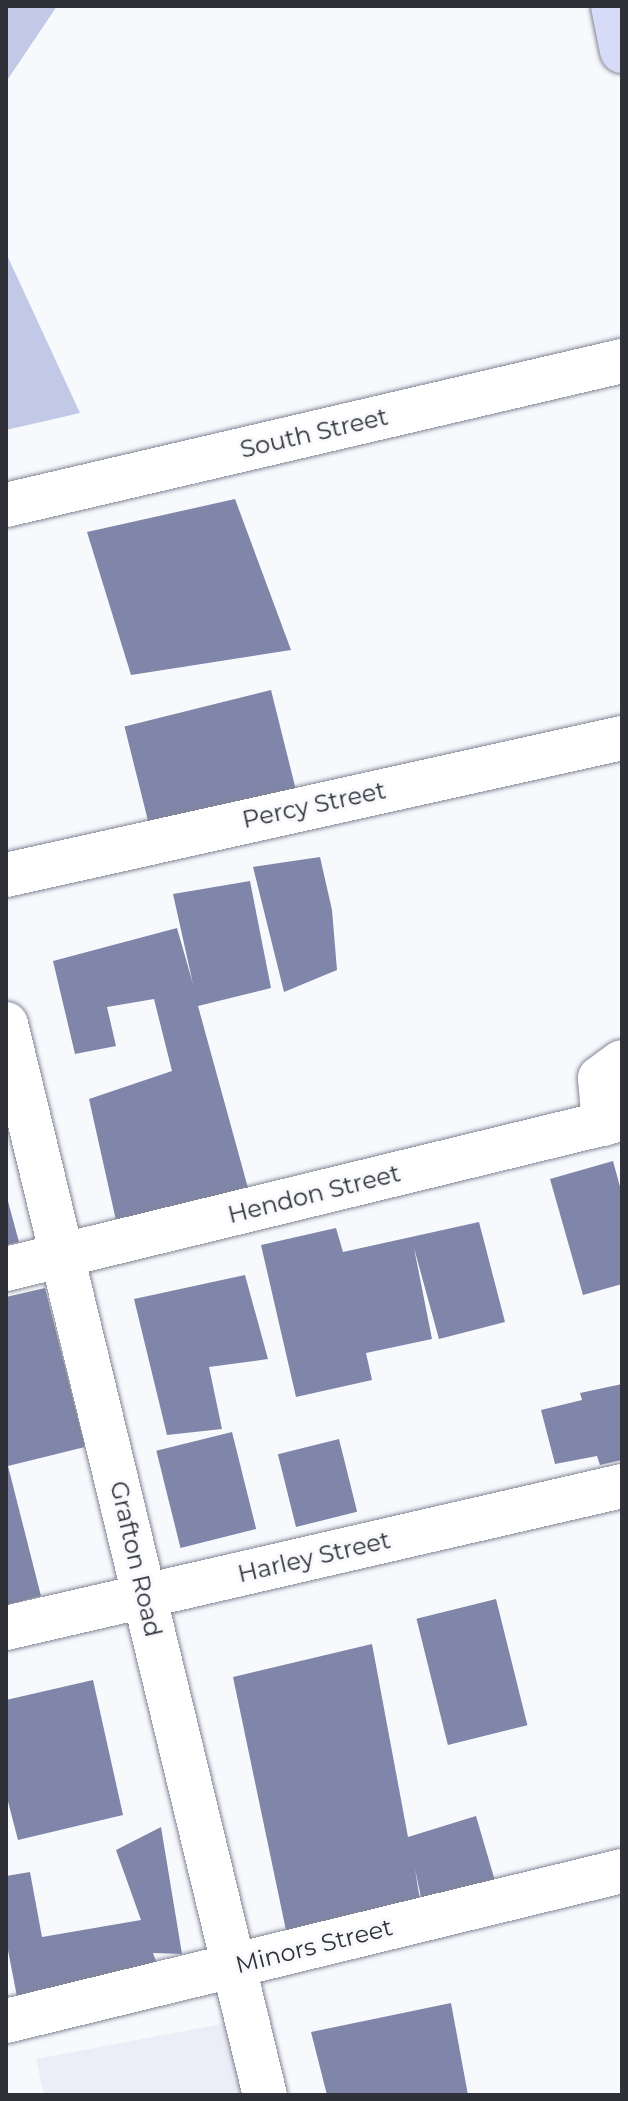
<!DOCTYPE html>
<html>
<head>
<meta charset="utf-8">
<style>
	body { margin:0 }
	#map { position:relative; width:628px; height:2101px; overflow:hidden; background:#f8f9fd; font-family:Montserrat,sans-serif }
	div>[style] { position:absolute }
	.built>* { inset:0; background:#ebedf7 }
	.green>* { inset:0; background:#c2c9e6 }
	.building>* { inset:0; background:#8086a9; transform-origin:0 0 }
	.roads { filter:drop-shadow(0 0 2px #818595) drop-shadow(0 0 2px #818595) }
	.minor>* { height:44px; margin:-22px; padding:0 22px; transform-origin:22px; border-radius:22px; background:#fff }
	.major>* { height:44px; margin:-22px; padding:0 22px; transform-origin:22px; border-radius:22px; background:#d6dbf7 }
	span { translate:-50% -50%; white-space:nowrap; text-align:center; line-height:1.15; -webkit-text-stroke:6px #f8f9fd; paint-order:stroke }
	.street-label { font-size:24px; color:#303138 }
	.frame { position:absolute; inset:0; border:8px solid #303138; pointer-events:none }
</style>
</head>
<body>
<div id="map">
	<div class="built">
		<i style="clip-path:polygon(227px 2023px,244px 2095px,44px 2095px,36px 2059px)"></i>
	</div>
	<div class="green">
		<i style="clip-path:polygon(6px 6px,57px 6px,6px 82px)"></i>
		<i style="clip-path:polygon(6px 253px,80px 413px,6px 430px)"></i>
	</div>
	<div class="building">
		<i style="clip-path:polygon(235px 499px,291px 650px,131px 675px,87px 532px)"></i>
		<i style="left:271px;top:690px;width:109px;height:151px;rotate:76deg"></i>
		<i style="clip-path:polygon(320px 857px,332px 910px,337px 970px,284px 992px,253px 867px)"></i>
		<i style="clip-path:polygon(250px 881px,271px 988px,198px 1006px,248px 1188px,117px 1225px,89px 1099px,172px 1071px,154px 999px,107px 1007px,116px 1046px,75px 1054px,53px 961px,177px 928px,193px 984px,173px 894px)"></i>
		<i style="clip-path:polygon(613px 1161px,622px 1194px,622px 1284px,583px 1295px,550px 1179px)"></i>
		<i style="clip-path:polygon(6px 1194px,19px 1242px,6px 1245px)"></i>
		<i style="clip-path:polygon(479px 1222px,505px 1322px,439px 1339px,414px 1248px,432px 1339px,366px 1353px,372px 1380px,296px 1397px,261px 1245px,336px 1228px,343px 1252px)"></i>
		<i style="clip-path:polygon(245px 1275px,268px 1359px,209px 1367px,222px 1429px,167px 1435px,134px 1299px)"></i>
		<i style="clip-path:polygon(45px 1288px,85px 1447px,8px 1466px,41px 1596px,6px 1605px,6px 1297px)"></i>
		<i style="clip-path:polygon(622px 1384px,622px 1460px,600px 1465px,597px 1456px,555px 1464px,541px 1410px,582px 1400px,580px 1393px)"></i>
		<i style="left:232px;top:1432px;width:100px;height:78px;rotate:76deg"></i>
		<i style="left:339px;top:1439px;width:75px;height:63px;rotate:76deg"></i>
		<i style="left:496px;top:1599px;width:130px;height:82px;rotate:76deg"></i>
		<i style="clip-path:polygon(372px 1644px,408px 1837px,476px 1816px,500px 1898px,425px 1916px,415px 1869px,421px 1907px,288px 1940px,233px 1677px)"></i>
		<i style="clip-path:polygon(93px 1680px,123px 1815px,18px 1840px,6px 1794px,6px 1700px)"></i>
		<i style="clip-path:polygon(161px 1827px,182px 1954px,153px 1953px,159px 1969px,18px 2002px,6px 1940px,6px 1876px,30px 1872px,42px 1937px,141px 1920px,116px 1850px)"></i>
		<i style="clip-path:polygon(451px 2003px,468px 2095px,327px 2095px,311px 2032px)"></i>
	</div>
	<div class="roads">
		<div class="minor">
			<i style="left:6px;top:505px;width:633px;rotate:-13.16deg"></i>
			<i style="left:6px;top:875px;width:631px;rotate:-12.54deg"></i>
			<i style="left:6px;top:1024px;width:1102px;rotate:76.41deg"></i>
			<i style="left:604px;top:1124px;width:46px;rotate:-95deg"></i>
			<i style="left:600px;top:1078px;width:27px;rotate:-36deg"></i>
			<i style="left:6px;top:1269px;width:634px;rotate:-13.69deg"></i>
			<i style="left:6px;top:1628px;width:632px;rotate:-12.98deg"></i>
			<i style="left:6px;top:2021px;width:634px;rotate:-13.69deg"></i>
		</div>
		<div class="major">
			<i style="left:613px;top:6px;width:46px;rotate:78.7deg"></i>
		</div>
	</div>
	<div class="street-label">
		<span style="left:314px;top:433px;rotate:-13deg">South Street</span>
		<span style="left:314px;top:805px;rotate:-12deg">Percy Street</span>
		<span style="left:314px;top:1194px;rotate:-14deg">Hendon Street</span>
		<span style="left:314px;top:1557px;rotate:-13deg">Harley Street</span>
		<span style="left:136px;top:1559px;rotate:77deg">Grafton Road</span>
		<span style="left:314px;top:1946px;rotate:-14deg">Minors Street</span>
	</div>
	<div class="frame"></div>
</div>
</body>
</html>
